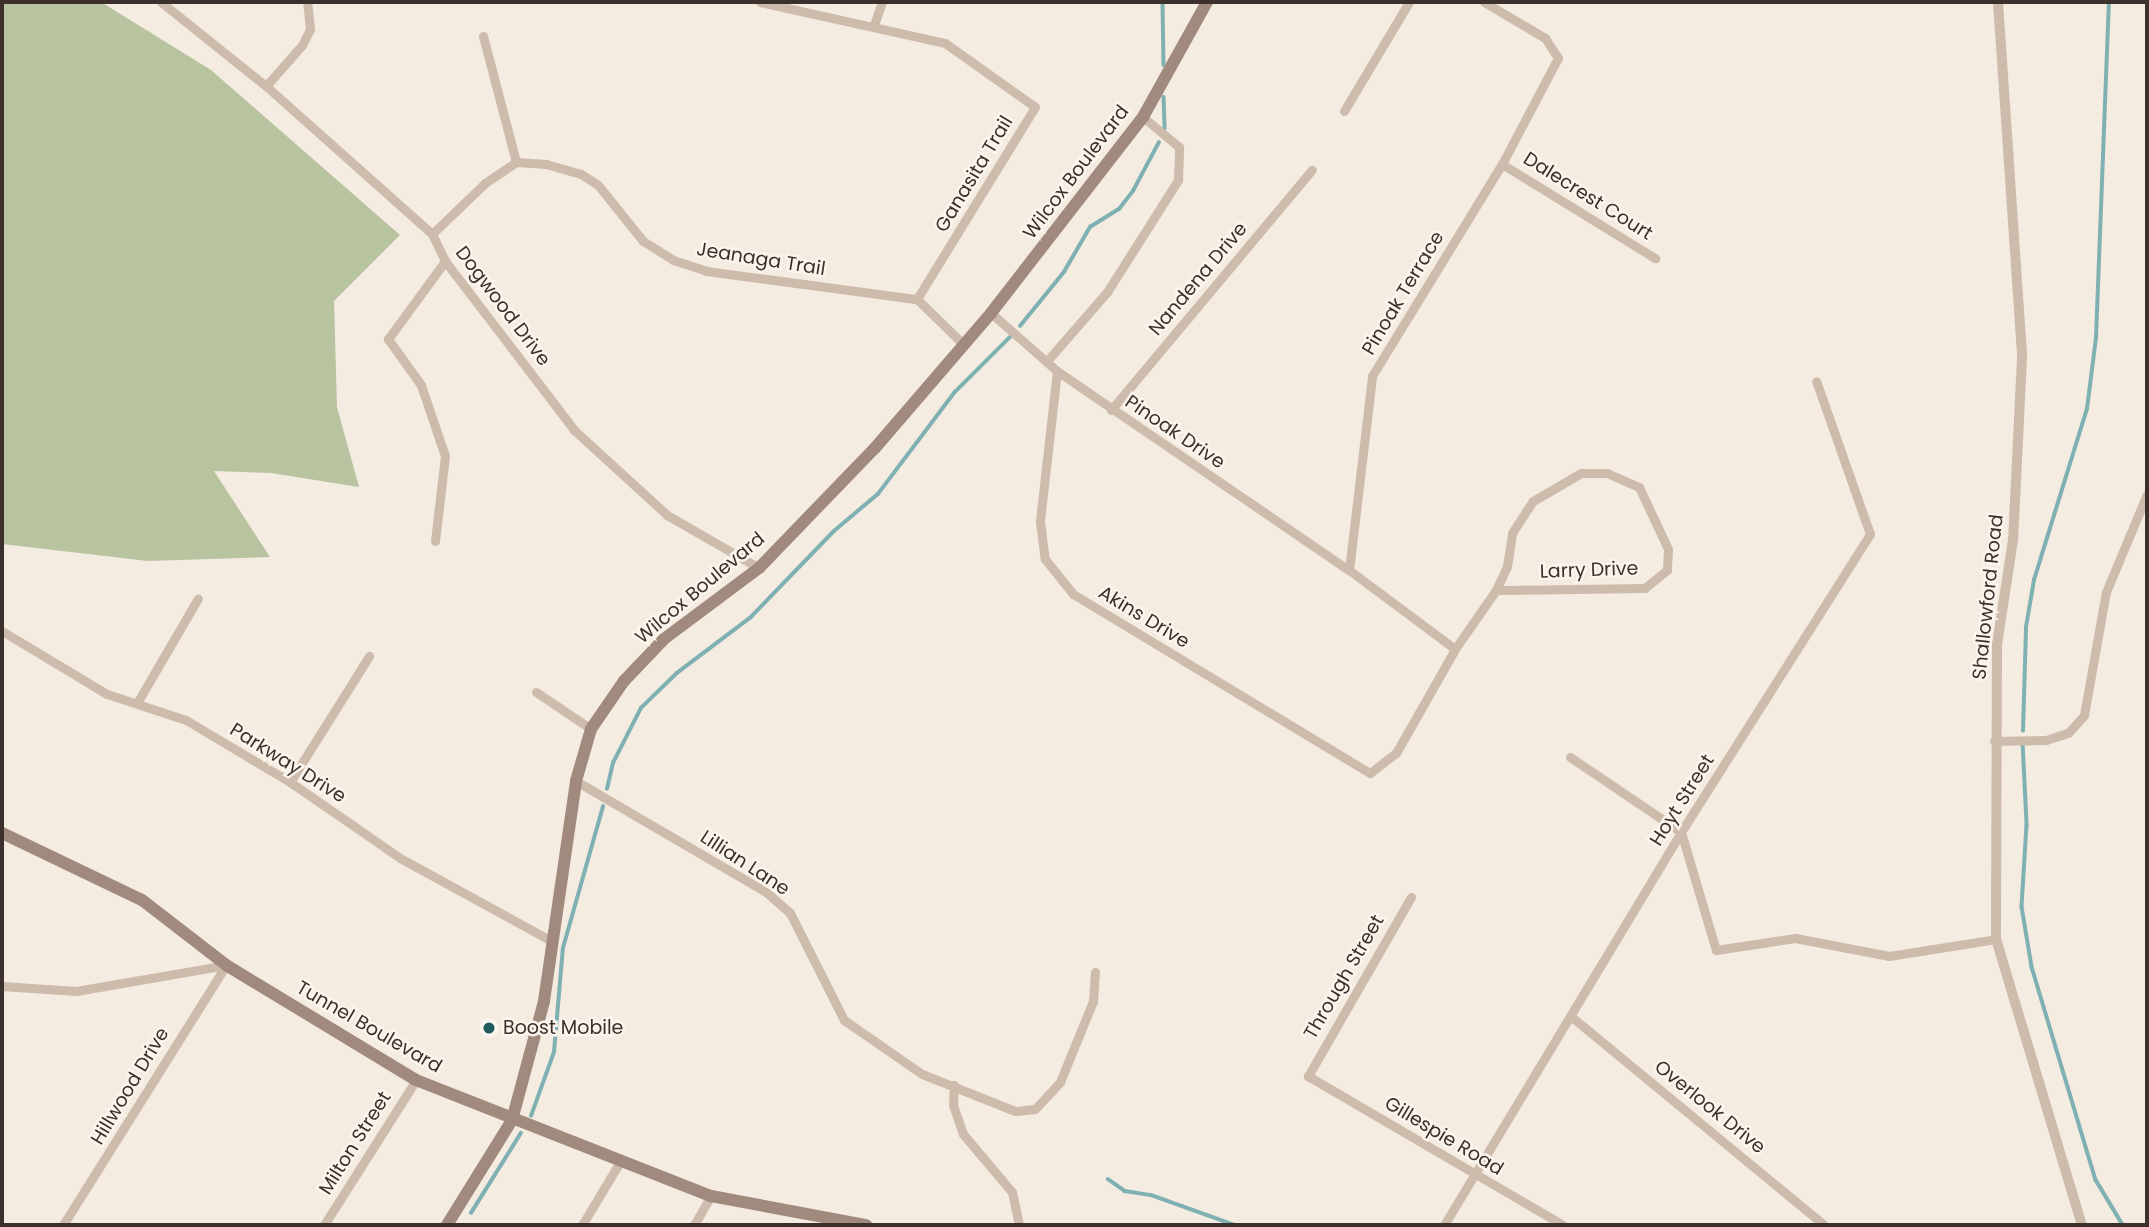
<!DOCTYPE html>
<html>
<head>
<meta charset="utf-8">
<style>
	body { margin:0 }
	#map { position:relative; width:2149px; height:1227px; overflow:hidden; background:#f4ebe1; font-family:Poppins,sans-serif }
	div>[style] { position:absolute }
	.green>* { inset:0; background:#b8c4a0 }
	.stream>* { height:3.5px; margin:-1.75px; padding:0 1.75px; transform-origin:1.75px; border-radius:1.75px; background:#7fb0b2 }
	.minor>* { height:9px; margin:-4.5px; padding:0 4.5px; transform-origin:4.5px; border-radius:4.5px; background:#cdbbac }
	.tertiary>* { height:10px; margin:-5px; padding:0 5px; transform-origin:5px; border-radius:5px; background:#cdbbac }
	.secondary>* { height:12px; margin:-6px; padding:0 6px; transform-origin:6px; border-radius:6px; background:#a18a7d }
	.dots>* { width:19px; height:19px; translate:-50% -50%; box-sizing:border-box; border:4px solid #fbf5ee; border-radius:50% }
	span { translate:-50% -50%; white-space:nowrap; text-align:center; line-height:1.15; -webkit-text-stroke:5px #fbf5ee; paint-order:stroke }
	.street-label { font-size:19px; color:#3b302b }
	.poi-label { font-size:19px; color:#3b302b }
	.left { translate:0 -50%; text-align:left }
	.frame { position:absolute; inset:0; border:4px solid #3b302b; pointer-events:none }
</style>
</head>
<body>
<div id="map">
	<div class="green">
		<i style="clip-path:polygon(2px 2px,101px 2px,211px 70px,400px 235px,334px 301px,337px 407px,359px 487px,271px 473px,214px 471px,270px 557px,148px 561px,2px 544px)"></i>
	</div>
	<div class="stream">
		<i style="left:1163px;top:2px;width:63px;rotate:89.1deg"></i>
		<i style="left:1164px;top:97px;width:31px;rotate:88deg"></i>
		<i style="left:1020px;top:326px;width:70px;rotate:-50.8deg"></i>
		<i style="left:1064px;top:272px;width:52px;rotate:-60deg"></i>
		<i style="left:1090px;top:227px;width:34px;rotate:-32deg"></i>
		<i style="left:1119px;top:209px;width:23px;rotate:-52deg"></i>
		<i style="left:1133px;top:191px;width:55px;rotate:-62deg"></i>
		<i style="left:2023px;top:731px;width:104px;rotate:-88.3deg"></i>
		<i style="left:2026px;top:627px;width:48px;rotate:-80.3deg"></i>
		<i style="left:2034px;top:580px;width:179px;rotate:-72.8deg"></i>
		<i style="left:2087px;top:409px;width:72px;rotate:-82.8deg"></i>
		<i style="left:2096px;top:338px;width:336px;rotate:-87.8deg"></i>
		<i style="left:2023px;top:742px;width:83px;rotate:87.2deg"></i>
		<i style="left:2027px;top:825px;width:82px;rotate:93.5deg"></i>
		<i style="left:2022px;top:907px;width:61px;rotate:80.5deg"></i>
		<i style="left:2032px;top:967px;width:222px;rotate:73.3deg"></i>
		<i style="left:2096px;top:1180px;width:52px;rotate:59deg"></i>
		<i style="left:607px;top:789px;width:27px;rotate:-77deg"></i>
		<i style="left:613px;top:763px;width:62px;rotate:-63deg"></i>
		<i style="left:641px;top:708px;width:50px;rotate:-44.2deg"></i>
		<i style="left:677px;top:673px;width:93px;rotate:-37.1deg"></i>
		<i style="left:751px;top:617px;width:120px;rotate:-46deg"></i>
		<i style="left:834px;top:531px;width:57px;rotate:-40.1deg"></i>
		<i style="left:878px;top:494px;width:128px;rotate:-53deg"></i>
		<i style="left:955px;top:392px;width:82px;rotate:-45deg"></i>
		<i style="left:531px;top:1116px;width:68px;rotate:-70.2deg"></i>
		<i style="left:554px;top:1052px;width:104px;rotate:-85.1deg"></i>
		<i style="left:563px;top:948px;width:147px;rotate:-74.2deg"></i>
		<i style="left:1108px;top:1179px;width:21px;rotate:35deg"></i>
		<i style="left:1125px;top:1191px;width:26px;rotate:9deg"></i>
		<i style="left:1151px;top:1195px;width:89px;rotate:19.7deg"></i>
		<i style="left:471px;top:1213px;width:94px;rotate:-58deg"></i>
	</div>
	<div class="minor">
		<i style="left:161px;top:2px;width:134px;rotate:38.7deg"></i>
		<i style="left:266px;top:86px;width:222px;rotate:41.7deg"></i>
		<i style="left:432px;top:234px;width:30px;rotate:64deg"></i>
		<i style="left:445px;top:261px;width:213px;rotate:52.6deg"></i>
		<i style="left:574px;top:430px;width:126px;rotate:42.4deg"></i>
		<i style="left:667px;top:515px;width:106px;rotate:29.9deg"></i>
		<i style="left:760px;top:2px;width:189px;rotate:12.5deg"></i>
		<i style="left:945px;top:43px;width:110px;rotate:35.4deg"></i>
		<i style="left:1035px;top:107px;width:225px;rotate:121.6deg"></i>
		<i style="left:874px;top:25px;width:24px;rotate:-71deg"></i>
		<i style="left:483px;top:36px;width:130px;rotate:75.3deg"></i>
		<i style="left:266px;top:86px;width:55px;rotate:-48.7deg"></i>
		<i style="left:302px;top:45px;width:18px;rotate:-63deg"></i>
		<i style="left:310px;top:29px;width:27px;rotate:-96deg"></i>
		<i style="left:1344px;top:111px;width:127px;rotate:-59.2deg"></i>
		<i style="left:1502px;top:164px;width:180px;rotate:31.6deg"></i>
		<i style="left:432px;top:234px;width:74px;rotate:-43.9deg"></i>
		<i style="left:485px;top:183px;width:37px;rotate:-34deg"></i>
		<i style="left:516px;top:162px;width:30px;rotate:4deg"></i>
		<i style="left:546px;top:164px;width:36px;rotate:16deg"></i>
		<i style="left:581px;top:174px;width:20px;rotate:33deg"></i>
		<i style="left:598px;top:185px;width:72px;rotate:51.2deg"></i>
		<i style="left:643px;top:241px;width:36px;rotate:32deg"></i>
		<i style="left:673px;top:260px;width:35px;rotate:18deg"></i>
		<i style="left:706px;top:271px;width:213px;rotate:7.6deg"></i>
		<i style="left:917px;top:299px;width:63px;rotate:44.4deg"></i>
		<i style="left:991px;top:313px;width:88px;rotate:41.3deg"></i>
		<i style="left:1057px;top:371px;width:353px;rotate:34.3deg"></i>
		<i style="left:1349px;top:570px;width:132px;rotate:36.7deg"></i>
		<i style="left:1047px;top:361px;width:91px;rotate:-49deg"></i>
		<i style="left:1107px;top:292px;width:133px;rotate:-57.6deg"></i>
		<i style="left:1178px;top:180px;width:33px;rotate:-88deg"></i>
		<i style="left:1179px;top:147px;width:47px;rotate:-140.2deg"></i>
		<i style="left:1057px;top:371px;width:151px;rotate:96.5deg"></i>
		<i style="left:1040px;top:521px;width:38px;rotate:83deg"></i>
		<i style="left:1045px;top:559px;width:45px;rotate:51.3deg"></i>
		<i style="left:1073px;top:594px;width:347px;rotate:31.1deg"></i>
		<i style="left:1370px;top:773px;width:33px;rotate:-38deg"></i>
		<i style="left:1396px;top:753px;width:120px;rotate:-60.4deg"></i>
		<i style="left:1455px;top:649px;width:72px;rotate:-55.2deg"></i>
		<i style="left:1111px;top:410px;width:313px;rotate:-50.1deg"></i>
		<i style="left:1581px;top:473px;width:26px"></i>
		<i style="left:1607px;top:473px;width:35px;rotate:24deg"></i>
		<i style="left:1639px;top:487px;width:68px;rotate:64.9deg"></i>
		<i style="left:1668px;top:549px;width:21px;rotate:93deg"></i>
		<i style="left:1667px;top:570px;width:28px;rotate:141deg"></i>
		<i style="left:1645px;top:588px;width:149px;rotate:179.2deg"></i>
		<i style="left:1496px;top:590px;width:26px;rotate:-65deg"></i>
		<i style="left:1507px;top:566px;width:33px;rotate:-81deg"></i>
		<i style="left:1512px;top:533px;width:38px;rotate:-57deg"></i>
		<i style="left:1533px;top:501px;width:56px;rotate:-30.3deg"></i>
		<i style="left:435px;top:541px;width:86px;rotate:-83.3deg"></i>
		<i style="left:445px;top:456px;width:75px;rotate:-108.7deg"></i>
		<i style="left:421px;top:385px;width:57px;rotate:-125.7deg"></i>
		<i style="left:388px;top:339px;width:97px;rotate:-53.8deg"></i>
		<i style="left:1349px;top:570px;width:195px;rotate:-83.2deg"></i>
		<i style="left:1372px;top:376px;width:249px;rotate:-58.5deg"></i>
		<i style="left:1502px;top:164px;width:120px;rotate:-62.2deg"></i>
		<i style="left:1558px;top:58px;width:24px;rotate:-123deg"></i>
		<i style="left:1545px;top:38px;width:71px;rotate:-149.5deg"></i>
		<i style="left:2px;top:631px;width:122px;rotate:31deg"></i>
		<i style="left:107px;top:694px;width:83px;rotate:18.2deg"></i>
		<i style="left:186px;top:720px;width:121px;rotate:30.8deg"></i>
		<i style="left:290px;top:782px;width:134px;rotate:34.6deg"></i>
		<i style="left:400px;top:858px;width:171px;rotate:28.7deg"></i>
		<i style="left:536px;top:692px;width:66px;rotate:33.9deg"></i>
		<i style="left:137px;top:703px;width:121px;rotate:-59.8deg"></i>
		<i style="left:1994px;top:741px;width:52px;rotate:-1.1deg"></i>
		<i style="left:2046px;top:740px;width:23px;rotate:-18deg"></i>
		<i style="left:2068px;top:733px;width:24px;rotate:-48deg"></i>
		<i style="left:2084px;top:715px;width:125px;rotate:-79.9deg"></i>
		<i style="left:2106px;top:592px;width:106px;rotate:-67.3deg"></i>
		<i style="left:1570px;top:757px;width:134px;rotate:34deg"></i>
		<i style="left:1681px;top:832px;width:123px;rotate:73.5deg"></i>
		<i style="left:1716px;top:950px;width:80px;rotate:-8.6deg"></i>
		<i style="left:1795px;top:938px;width:96px;rotate:10.8deg"></i>
		<i style="left:1889px;top:956px;width:108px;rotate:-9deg"></i>
		<i style="left:576px;top:781px;width:220px;rotate:30.3deg"></i>
		<i style="left:766px;top:892px;width:32px;rotate:41deg"></i>
		<i style="left:790px;top:913px;width:120px;rotate:63.2deg"></i>
		<i style="left:844px;top:1020px;width:95px;rotate:34.7deg"></i>
		<i style="left:922px;top:1074px;width:100px;rotate:21.7deg"></i>
		<i style="left:1015px;top:1111px;width:20px;rotate:-6deg"></i>
		<i style="left:1035px;top:1109px;width:37px;rotate:-47deg"></i>
		<i style="left:1060px;top:1082px;width:87px;rotate:-67.8deg"></i>
		<i style="left:1093px;top:1001px;width:29px;rotate:-86deg"></i>
		<i style="left:290px;top:782px;width:149px;rotate:-57.9deg"></i>
		<i style="left:1411px;top:897px;width:207px;rotate:119.9deg"></i>
		<i style="left:1308px;top:1076px;width:295px;rotate:30.3deg"></i>
		<i style="left:2px;top:986px;width:74px;rotate:3.9deg"></i>
		<i style="left:76px;top:991px;width:152px;rotate:-9.8deg"></i>
		<i style="left:1573px;top:1018px;width:325px;rotate:39.5deg"></i>
		<i style="left:954px;top:1085px;width:20px;rotate:93deg"></i>
		<i style="left:953px;top:1105px;width:31px;rotate:71deg"></i>
		<i style="left:963px;top:1134px;width:76px;rotate:49.8deg"></i>
		<i style="left:1012px;top:1192px;width:34px;rotate:78deg"></i>
		<i style="left:63px;top:1225px;width:307px;rotate:-57.9deg"></i>
		<i style="left:324px;top:1225px;width:172px;rotate:-57.6deg"></i>
		<i style="left:582px;top:1225px;width:76px;rotate:-59deg"></i>
		<i style="left:694px;top:1225px;width:34px;rotate:-60deg"></i>
		<i style="left:1444px;top:1225px;width:459px;rotate:-58.9deg"></i>
		<i style="left:1681px;top:832px;width:353px;rotate:-57.6deg"></i>
		<i style="left:1870px;top:534px;width:162px;rotate:-109.4deg"></i>
	</div>
	<div class="tertiary">
		<i style="left:1998px;top:2px;width:357px;rotate:86.1deg"></i>
		<i style="left:2022px;top:358px;width:182px;rotate:92.8deg"></i>
		<i style="left:2013px;top:540px;width:105px;rotate:98.7deg"></i>
		<i style="left:1997px;top:644px;width:295px;rotate:90.2deg"></i>
		<i style="left:1996px;top:939px;width:299px;rotate:73.3deg"></i>
	</div>
	<div class="secondary">
		<i style="left:2px;top:833px;width:155px;rotate:25.6deg"></i>
		<i style="left:142px;top:900px;width:106px;rotate:37.7deg"></i>
		<i style="left:226px;top:965px;width:222px;rotate:31.2deg"></i>
		<i style="left:416px;top:1080px;width:317px;rotate:21.5deg"></i>
		<i style="left:711px;top:1196px;width:158px;rotate:10.6deg"></i>
		<i style="left:447px;top:1225px;width:123px;rotate:-58.2deg"></i>
		<i style="left:512px;top:1120px;width:123px;rotate:-74.9deg"></i>
		<i style="left:544px;top:1001px;width:222px;rotate:-81.7deg"></i>
		<i style="left:576px;top:781px;width:54px;rotate:-73.9deg"></i>
		<i style="left:591px;top:729px;width:58px;rotate:-55.5deg"></i>
		<i style="left:624px;top:681px;width:58px;rotate:-46.4deg"></i>
		<i style="left:664px;top:639px;width:119px;rotate:-36.8deg"></i>
		<i style="left:759px;top:568px;width:167px;rotate:-46deg"></i>
		<i style="left:875px;top:448px;width:178px;rotate:-49.3deg"></i>
		<i style="left:991px;top:313px;width:248px;rotate:-52.2deg"></i>
		<i style="left:1143px;top:117px;width:132px;rotate:-60.9deg"></i>
	</div>
	<div class="dots">
		<i style="left:489px;top:1028px;background:#1f5a5e"></i>
	</div>
	<div class="street-label">
		<span style="left:1076px;top:172px;rotate:-53deg">Wilcox Boulevard</span>
		<span style="left:974px;top:174px;rotate:-59deg">Ganasita Trail</span>
		<span style="left:1588px;top:196px;rotate:32deg">Dalecrest Court</span>
		<span style="left:761px;top:259px;rotate:9deg">Jeanaga Trail</span>
		<span style="left:1198px;top:279px;rotate:-50deg">Nandena Drive</span>
		<span style="left:1403px;top:293px;rotate:-59deg">Pinoak Terrace</span>
		<span style="left:503px;top:306px;rotate:53deg">Dogwood Drive</span>
		<span style="left:1175px;top:432px;rotate:34deg">Pinoak Drive</span>
		<span style="left:1589px;top:570px;rotate:-2deg">Larry Drive</span>
		<span style="left:700px;top:588px;rotate:-40deg">Wilcox Boulevard</span>
		<span style="left:1988px;top:597px;rotate:-84deg">Shallowford Road</span>
		<span style="left:1144px;top:617px;rotate:31deg">Akins Drive</span>
		<span style="left:288px;top:763px;rotate:32deg">Parkway Drive</span>
		<span style="left:1682px;top:800px;rotate:-58deg">Hoyt Street</span>
		<span style="left:745px;top:863px;rotate:33deg">Lillian Lane</span>
		<span style="left:1344px;top:977px;rotate:-60deg">Through Street</span>
		<span style="left:369px;top:1027px;rotate:30deg">Tunnel Boulevard</span>
		<span style="left:130px;top:1086px;rotate:-59deg">Hillwood Drive</span>
		<span style="left:1710px;top:1107px;rotate:39deg">Overlook Drive</span>
		<span style="left:1444px;top:1136px;rotate:31deg">Gillespie Road</span>
		<span style="left:355px;top:1143px;rotate:-58deg">Milton Street</span>
	</div>
	<div class="poi-label">
		<span class="left" style="left:503px;top:1028px">Boost Mobile</span>
	</div>
	<div class="frame"></div>
</div>
</body>
</html>
